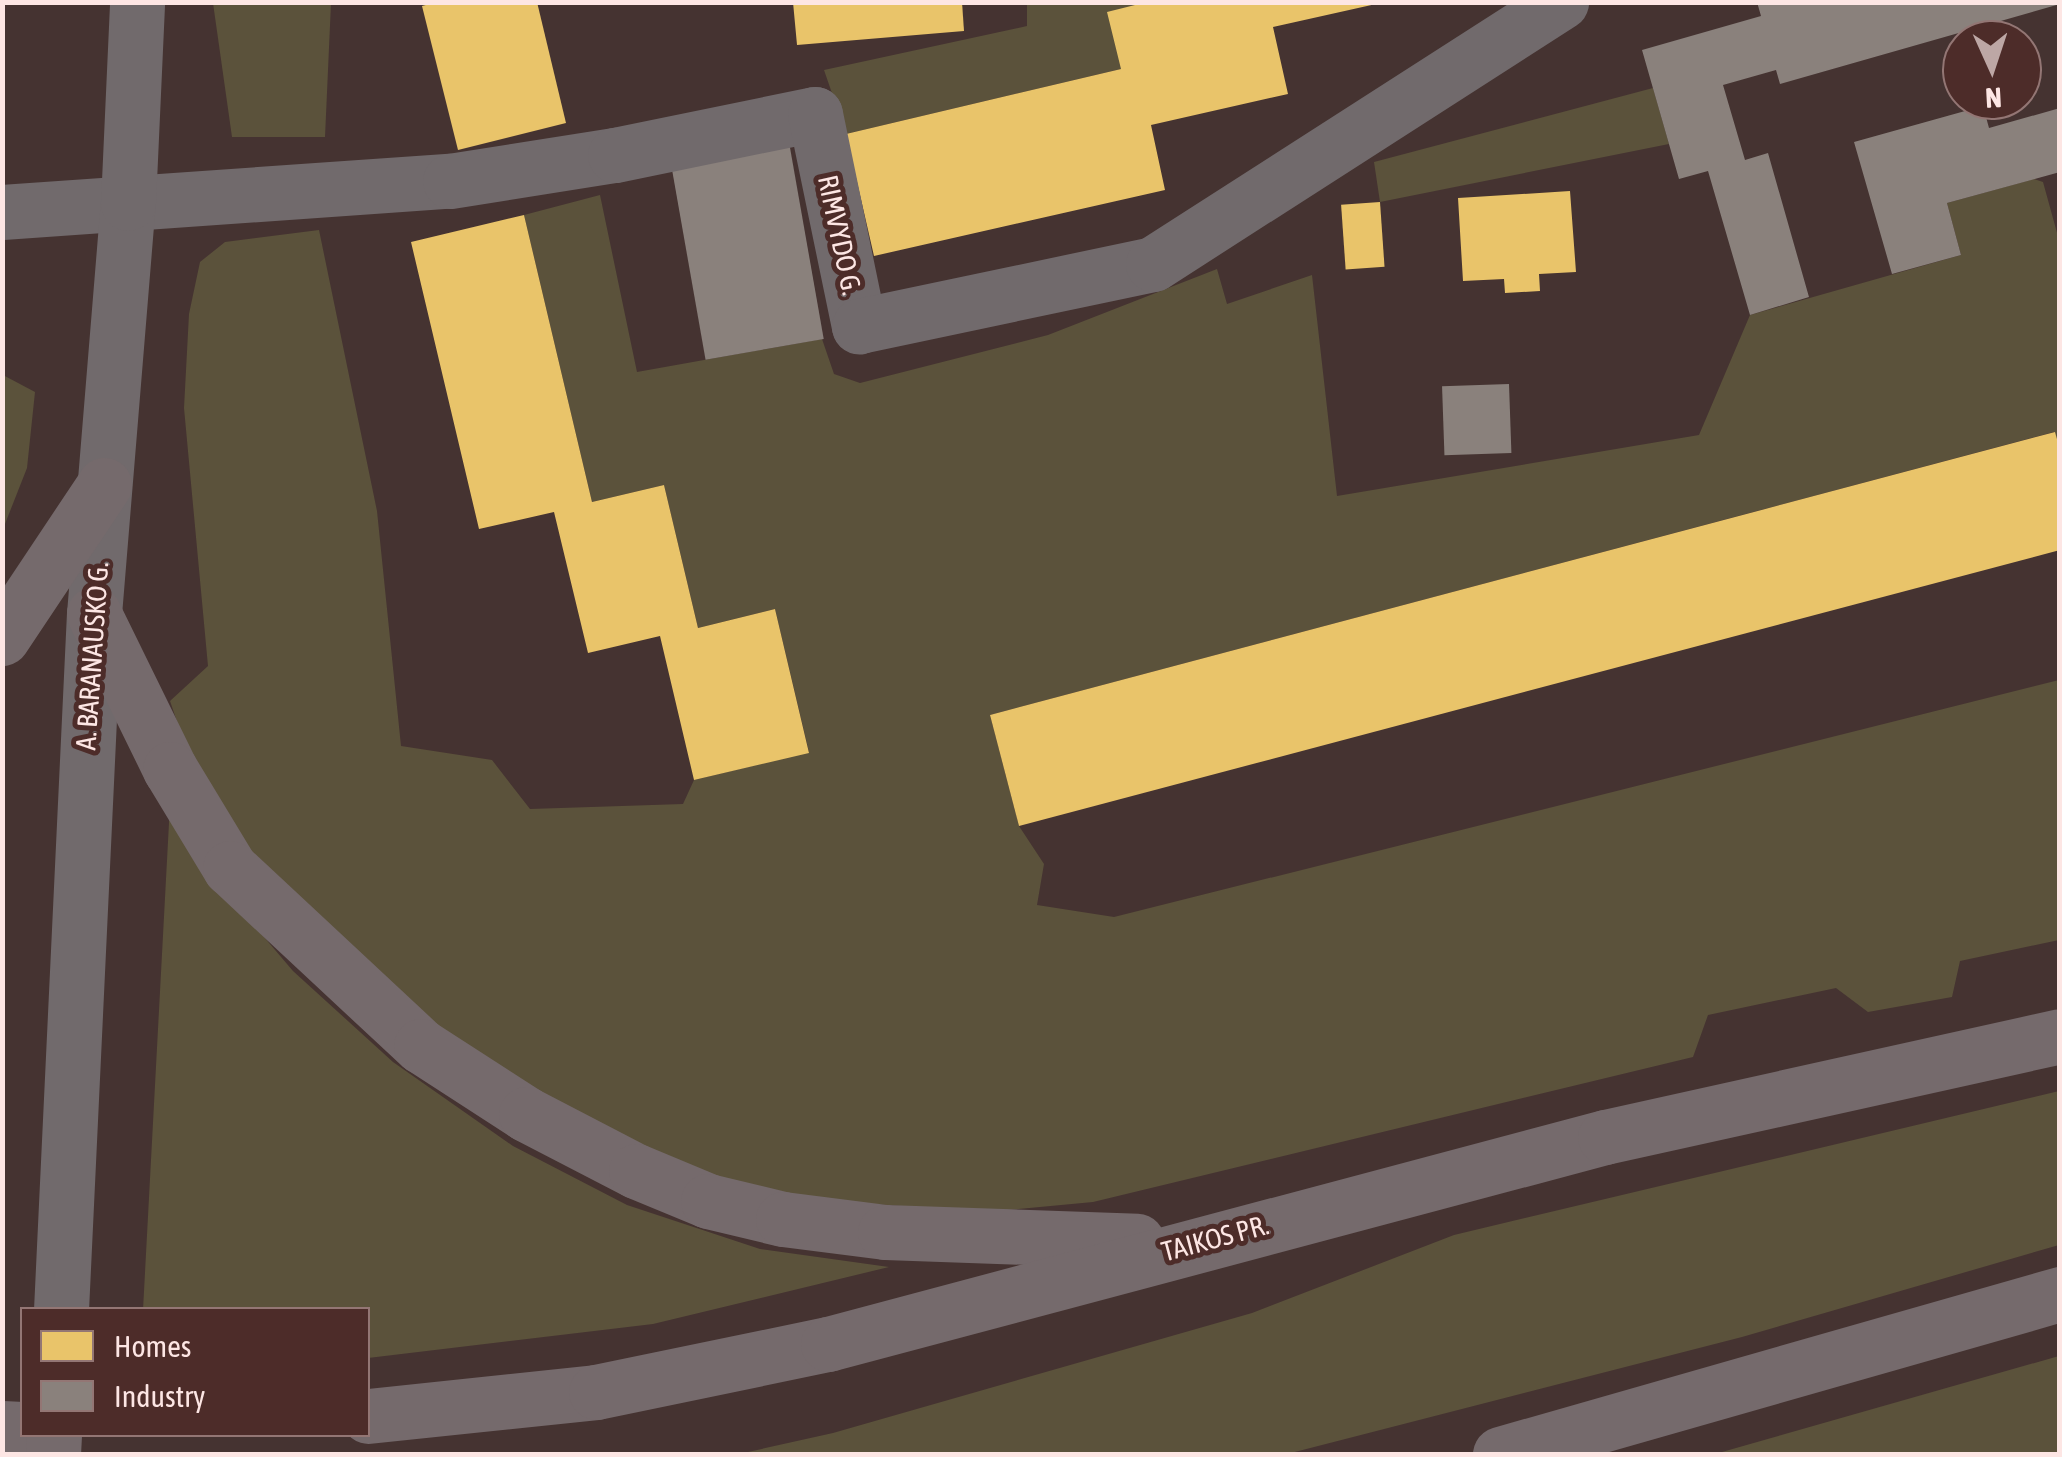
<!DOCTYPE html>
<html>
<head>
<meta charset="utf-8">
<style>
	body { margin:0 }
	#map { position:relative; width:2062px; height:1457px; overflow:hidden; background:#453331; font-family:"Asap Condensed",sans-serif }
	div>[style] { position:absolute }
	.green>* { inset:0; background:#5b523b }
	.homes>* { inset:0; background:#e9c46a; transform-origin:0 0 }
	.industry>* { inset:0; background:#8a817c; transform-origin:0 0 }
	.minor>* { height:55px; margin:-27.5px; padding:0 27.5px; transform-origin:27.5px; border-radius:27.5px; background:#716a6c }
	.major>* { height:55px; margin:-27.5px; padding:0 27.5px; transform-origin:27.5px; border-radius:27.5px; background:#756a6c }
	span { translate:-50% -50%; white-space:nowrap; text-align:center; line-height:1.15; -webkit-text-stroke:10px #4d2c29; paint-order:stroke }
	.street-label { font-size:28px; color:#fde6e4 }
	.frame { position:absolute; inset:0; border:5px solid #fde6e4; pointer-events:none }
	.legend { position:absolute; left:20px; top:1307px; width:350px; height:130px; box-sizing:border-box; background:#4d2c29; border:2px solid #937674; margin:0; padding:12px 18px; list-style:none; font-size:30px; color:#fde6e4 }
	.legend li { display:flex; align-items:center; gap:20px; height:50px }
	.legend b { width:50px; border:2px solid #937674 }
	.north { position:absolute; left:1942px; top:20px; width:100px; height:100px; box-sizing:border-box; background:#4d2c29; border:2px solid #937674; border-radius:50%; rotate:177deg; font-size:28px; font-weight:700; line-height:40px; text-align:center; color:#fde6e4 }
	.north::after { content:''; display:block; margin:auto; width:35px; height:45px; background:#bda7a5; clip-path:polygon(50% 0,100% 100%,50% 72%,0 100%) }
</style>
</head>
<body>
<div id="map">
	<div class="green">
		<i style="clip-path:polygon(213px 3px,331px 3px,325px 137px,232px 137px)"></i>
		<i style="clip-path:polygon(1027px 3px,1147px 3px,1121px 69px,846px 134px,824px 70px,1027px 26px)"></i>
		<i style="clip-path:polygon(1653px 88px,1669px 144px,1380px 202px,1374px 162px)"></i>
		<i style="clip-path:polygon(2034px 179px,2043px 182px,2059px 240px,2059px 450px,2054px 432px,990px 715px,1019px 826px,1044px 864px,1037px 905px,1114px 917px,2059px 680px,2059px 940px,1960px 961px,1952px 997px,1868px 1012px,1836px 988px,1708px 1015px,1693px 1057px,1093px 1202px,986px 1212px,773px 1197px,689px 1173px,519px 1091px,280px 899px,196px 777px,170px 701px,208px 666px,184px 408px,189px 314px,200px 262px,225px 242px,319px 230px,377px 511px,401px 746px,492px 760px,530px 809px,683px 804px,694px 780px,809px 752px,775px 609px,698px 628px,664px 485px,592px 502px,524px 215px,600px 195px,637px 372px,822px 339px,834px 374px,860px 383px,1048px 335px,1217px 269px,1227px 304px,1312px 275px,1337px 496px,1699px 435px,1750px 315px,1961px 255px,1947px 203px)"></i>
		<i style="clip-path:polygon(3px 375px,35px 392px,27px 468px,3px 529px)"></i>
		<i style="clip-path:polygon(170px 804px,194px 855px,293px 971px,393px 1062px,513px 1146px,627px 1205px,760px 1249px,889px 1267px,653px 1324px,368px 1358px,368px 1310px,143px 1310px)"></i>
		<i style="clip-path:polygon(2059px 1091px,2059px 1245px,1742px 1337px,1287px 1454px,739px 1454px,833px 1433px,1252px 1313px,1454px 1235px)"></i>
		<i style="clip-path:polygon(2059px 1356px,2059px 1454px,1715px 1454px)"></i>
	</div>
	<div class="homes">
		<i style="clip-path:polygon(437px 2px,537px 2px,566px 123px,458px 150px,422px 6px)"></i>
		<i style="clip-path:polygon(793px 2px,962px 2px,964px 31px,797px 45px)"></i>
		<i style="clip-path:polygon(1147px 2px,1376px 4px,1273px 27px,1288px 94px,1151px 125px,1165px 190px,874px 256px,846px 134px,1121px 69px,1107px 12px)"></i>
		<i style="clip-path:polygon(1570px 191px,1576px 272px,1539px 274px,1540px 291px,1505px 293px,1504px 279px,1463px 281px,1458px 198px)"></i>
		<i style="left:1380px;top:202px;width:65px;height:39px;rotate:86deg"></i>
		<i style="clip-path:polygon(524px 215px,592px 502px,664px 485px,698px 628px,775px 609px,809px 753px,694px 780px,660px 636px,588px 653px,554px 512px,479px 529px,411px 242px)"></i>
		<i style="clip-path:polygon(2055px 432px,2060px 450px,2060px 550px,1019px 826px,990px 715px)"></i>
	</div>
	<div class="industry">
		<i style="clip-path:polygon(1757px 2px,2060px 4px,1780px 84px,1776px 70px,1723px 85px,1745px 160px,1768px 153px,1809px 297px,1750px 315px,1708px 171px,1679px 179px,1642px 50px,1761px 16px)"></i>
		<i style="clip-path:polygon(1983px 106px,1989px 128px,2060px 108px,2060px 172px,1947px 203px,1961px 255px,1892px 274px,1854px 142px)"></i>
		<i style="left:789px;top:142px;width:200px;height:120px;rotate:80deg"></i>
		<i style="left:1509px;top:384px;width:69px;height:67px;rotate:88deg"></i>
	</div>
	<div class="minor">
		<i style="left:2px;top:212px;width:449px;rotate:-4deg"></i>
		<i style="left:450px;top:181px;width:167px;rotate:-9deg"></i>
		<i style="left:615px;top:155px;width:204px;rotate:-11.6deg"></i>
		<i style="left:815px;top:114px;width:217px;rotate:78.3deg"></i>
		<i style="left:859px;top:326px;width:300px;rotate:-11.9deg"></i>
		<i style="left:1153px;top:264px;width:485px;rotate:-32.7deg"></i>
		<i style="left:61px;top:1310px;width:697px;rotate:-87.29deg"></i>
		<i style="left:94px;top:614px;width:412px;rotate:-85.3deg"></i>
		<i style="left:128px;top:203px;width:201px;rotate:-87.4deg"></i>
	</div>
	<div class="major">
		<i style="left:94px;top:614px;width:173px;rotate:63.9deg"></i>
		<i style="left:170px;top:769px;width:116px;rotate:58.8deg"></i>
		<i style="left:230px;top:868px;width:261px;rotate:43deg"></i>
		<i style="left:421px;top:1046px;width:125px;rotate:32.9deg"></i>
		<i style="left:526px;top:1114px;width:124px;rotate:27.4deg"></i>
		<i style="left:636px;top:1171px;width:78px;rotate:22.6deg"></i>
		<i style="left:708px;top:1201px;width:77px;rotate:13.5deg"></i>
		<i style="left:783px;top:1219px;width:103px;rotate:7.3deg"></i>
		<i style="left:885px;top:1232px;width:252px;rotate:2deg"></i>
		<i style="left:2px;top:638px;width:184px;rotate:-56.3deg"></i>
		<i style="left:368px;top:1416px;width:229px;rotate:-6deg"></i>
		<i style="left:596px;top:1392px;width:237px;rotate:-11.7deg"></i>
		<i style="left:828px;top:1344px;width:804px;rotate:-14.92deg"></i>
		<i style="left:1605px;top:1137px;width:466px;rotate:-12.5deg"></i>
		<i style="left:2px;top:1428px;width:20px;rotate:3deg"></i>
		<i style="left:53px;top:1454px;width:20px;rotate:-87deg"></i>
		<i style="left:1500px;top:1454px;width:582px;rotate:-15.95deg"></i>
	</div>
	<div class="street-label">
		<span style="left:840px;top:235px;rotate:78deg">RIMVYDO G.</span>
		<span style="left:92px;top:656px;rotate:-86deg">A. BARANAUSKO G.</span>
		<span style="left:1215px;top:1238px;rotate:-15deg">TAIKOS PR.</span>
	</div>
	<div class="frame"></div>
	<ul class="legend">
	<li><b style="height:28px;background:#e9c46a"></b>Homes</li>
	<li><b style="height:28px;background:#8a817c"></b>Industry</li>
	</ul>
	<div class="north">N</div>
</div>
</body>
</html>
